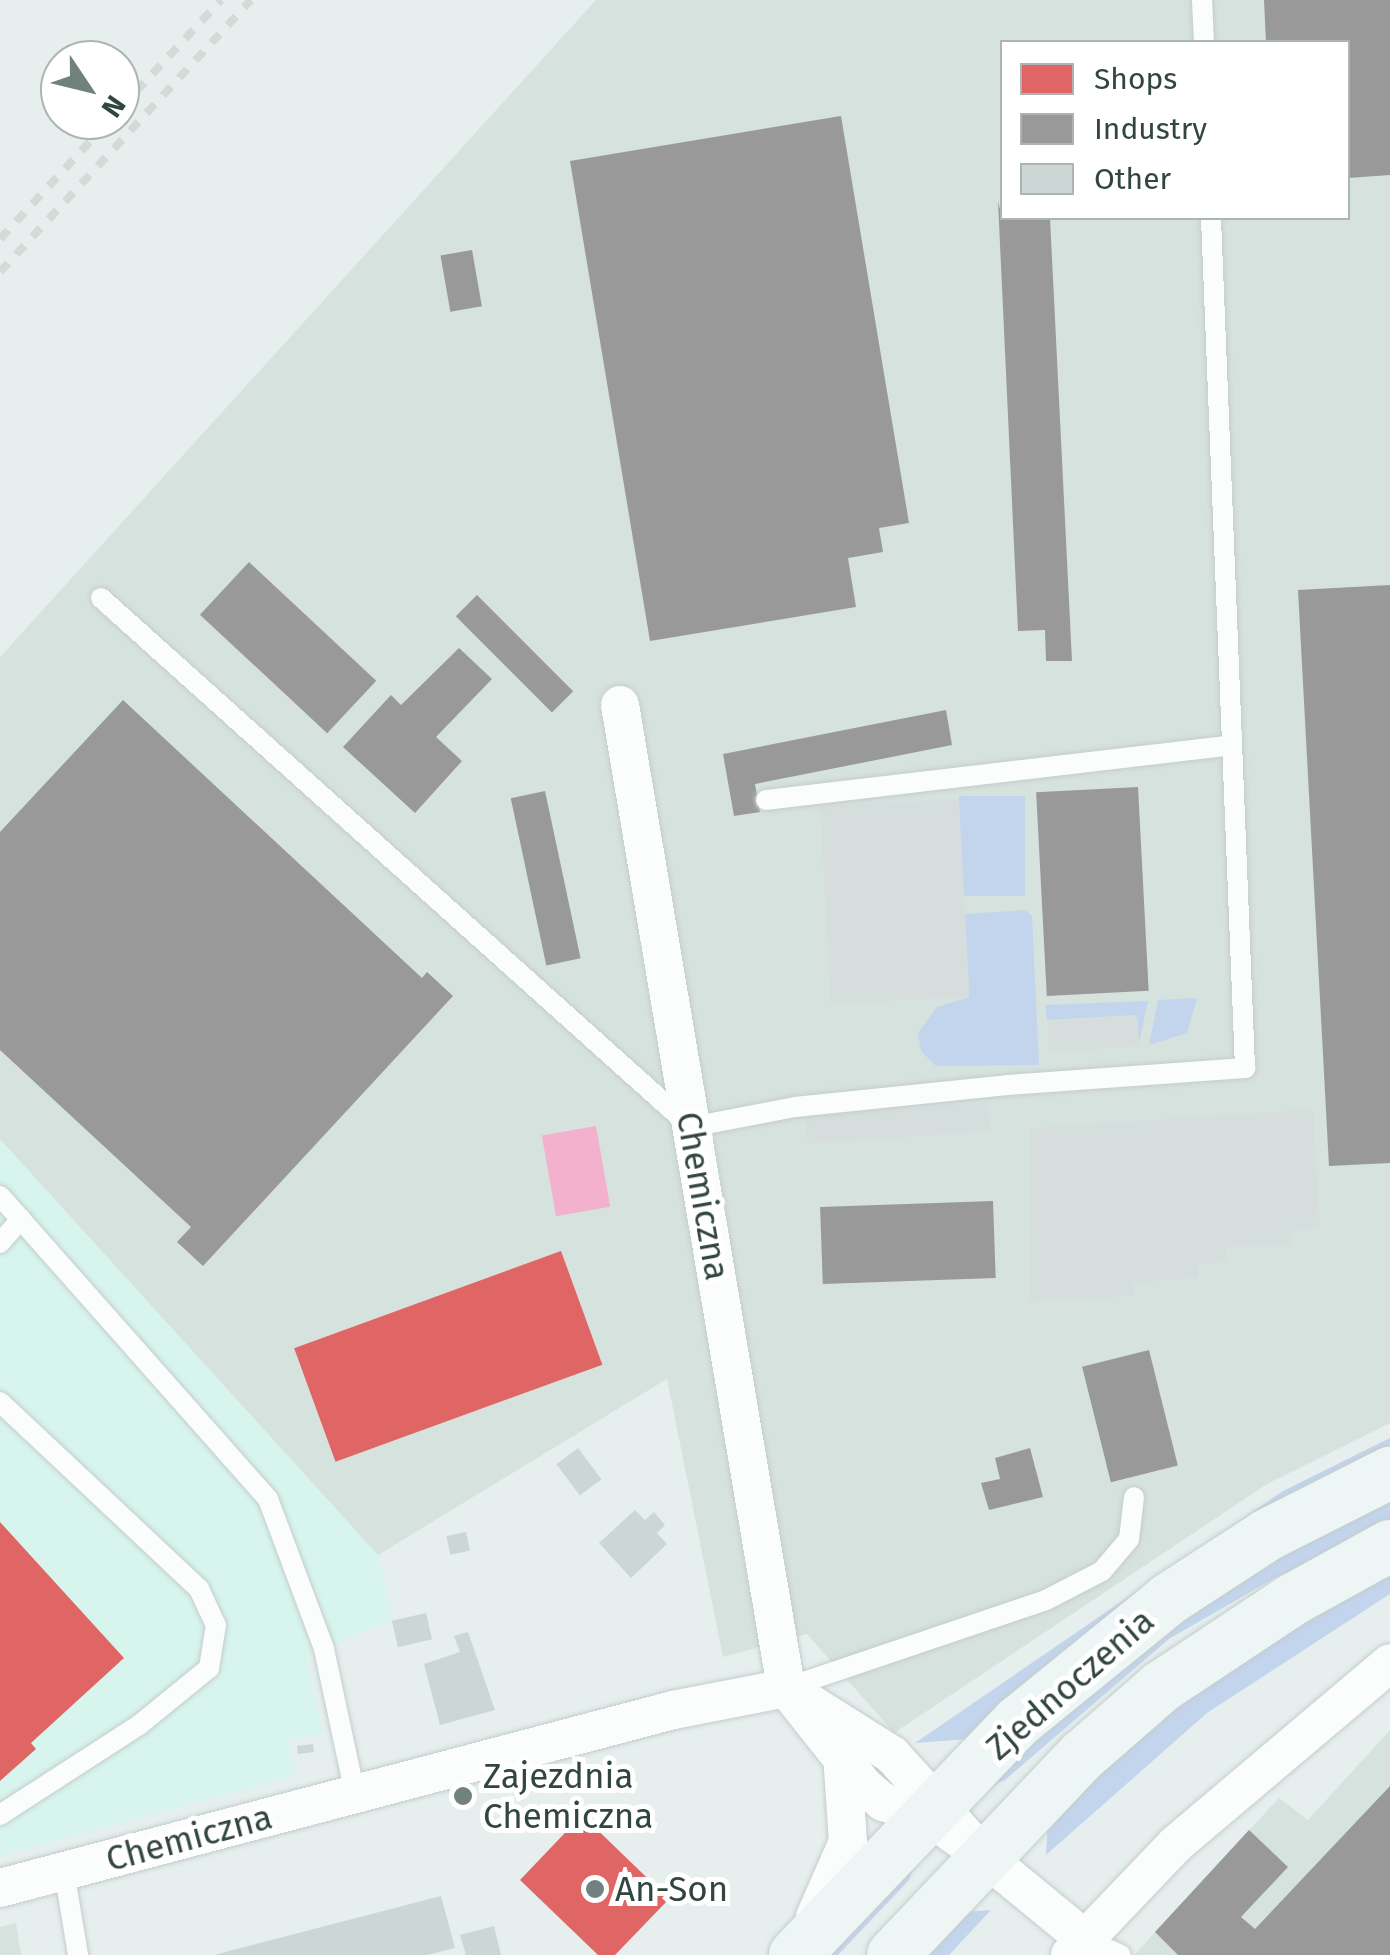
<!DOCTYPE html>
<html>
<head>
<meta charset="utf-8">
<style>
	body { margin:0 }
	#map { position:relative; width:1390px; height:1955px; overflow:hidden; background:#e6efee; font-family:"Fira Sans",sans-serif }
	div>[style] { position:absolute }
	.commercial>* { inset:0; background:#d7f4ed }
	.industrial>* { inset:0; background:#d6e2de }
	.green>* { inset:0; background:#c3d5ed; transform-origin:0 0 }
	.parking>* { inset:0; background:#d6dedd; transform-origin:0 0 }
	.water>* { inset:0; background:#f3b1cd; transform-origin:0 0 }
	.shops>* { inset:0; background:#e06666; transform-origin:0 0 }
	.industry>* { inset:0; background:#999; transform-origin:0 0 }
	.building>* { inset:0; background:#ccd6d4; transform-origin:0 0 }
	.roads { filter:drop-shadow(0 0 2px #c4cdcc) drop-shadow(0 0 2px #c4cdcc) }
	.lane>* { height:20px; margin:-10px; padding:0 10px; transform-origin:10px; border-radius:10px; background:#fbfdfc }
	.street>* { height:38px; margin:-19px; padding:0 19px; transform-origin:19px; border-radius:19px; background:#fbfdfc }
	.secondary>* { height:52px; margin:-26px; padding:0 26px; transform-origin:26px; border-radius:26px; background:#edf6f5 }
	.rail>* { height:8px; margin-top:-4px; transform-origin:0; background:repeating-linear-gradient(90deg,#d7d8d8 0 12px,transparent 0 24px) }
	.dots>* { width:28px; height:28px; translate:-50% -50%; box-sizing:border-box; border:5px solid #fff; border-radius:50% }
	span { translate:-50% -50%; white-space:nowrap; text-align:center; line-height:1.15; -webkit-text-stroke:10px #fff; paint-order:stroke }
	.street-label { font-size:35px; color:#324641 }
	.poi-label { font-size:35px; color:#324641 }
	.left { translate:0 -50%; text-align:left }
	.legend { position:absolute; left:1000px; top:40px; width:350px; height:180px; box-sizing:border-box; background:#fff; border:2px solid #adb5b3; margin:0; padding:12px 18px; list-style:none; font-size:30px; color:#324641 }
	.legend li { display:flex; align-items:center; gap:20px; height:50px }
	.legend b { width:50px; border:2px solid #adb5b3 }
	.north { position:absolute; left:40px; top:40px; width:100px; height:100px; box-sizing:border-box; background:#fff; border:2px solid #adb5b3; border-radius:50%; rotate:125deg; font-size:28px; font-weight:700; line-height:40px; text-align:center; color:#324641 }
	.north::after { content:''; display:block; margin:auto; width:35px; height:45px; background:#71817e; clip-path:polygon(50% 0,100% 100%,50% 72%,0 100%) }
</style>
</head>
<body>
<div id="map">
	<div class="commercial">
		<i style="clip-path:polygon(0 1139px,378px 1555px,393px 1619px,306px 1655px,323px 1733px,288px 1741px,297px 1775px,0 1856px)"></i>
	</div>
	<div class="industrial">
		<i style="clip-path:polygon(evenodd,596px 0,1390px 0,1390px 1423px,1267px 1484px,894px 1733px,807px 1634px,723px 1657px,667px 1379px,378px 1555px,0 1139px,0 657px,596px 0,1002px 42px,1348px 42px,1348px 218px,1002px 218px,1002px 42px)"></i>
		<i style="clip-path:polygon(1390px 1730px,1390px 1955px,1134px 1955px,1279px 1798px,1308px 1820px)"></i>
		<i style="clip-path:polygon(16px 1923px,21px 1955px,0 1955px,0 1927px)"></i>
	</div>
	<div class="green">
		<i style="left:1025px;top:796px;width:100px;height:66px;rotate:90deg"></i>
		<i style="clip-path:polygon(1026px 910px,1032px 916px,1039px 1065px,936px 1066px,921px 1051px,918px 1033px,937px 1007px,969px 997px,965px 914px)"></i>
		<i style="clip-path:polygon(1197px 998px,1187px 1033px,1149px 1045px,1158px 1000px)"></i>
		<i style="clip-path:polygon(1148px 1001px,1139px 1043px,1137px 1015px,1047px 1020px,1045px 1005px)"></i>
		<i style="clip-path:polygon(1390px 1438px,1390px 1449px,969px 1739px,915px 1743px,1283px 1491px)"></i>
		<i style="clip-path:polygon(1390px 1491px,1390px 1524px,1273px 1579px,1169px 1639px,1005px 1780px,983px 1790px,1149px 1636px)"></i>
		<i style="clip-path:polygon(1390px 1566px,1390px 1594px,1207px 1713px,1046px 1855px,1048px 1820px,1149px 1723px)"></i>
		<i style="clip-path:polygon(918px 1857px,909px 1880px,838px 1955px,816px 1955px)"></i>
		<i style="clip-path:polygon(991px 1910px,949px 1955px,916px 1955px,965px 1912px)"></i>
	</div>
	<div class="parking">
		<i style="left:959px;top:799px;width:198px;height:139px;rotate:87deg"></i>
		<i style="left:1137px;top:1015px;width:31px;height:90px;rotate:86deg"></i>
		<i style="left:988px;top:1103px;width:28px;height:183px;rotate:86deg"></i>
		<i style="clip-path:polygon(1313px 1109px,1320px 1228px,1292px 1230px,1293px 1246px,1227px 1247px,1226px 1262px,1198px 1264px,1198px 1278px,1135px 1282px,1133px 1296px,1030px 1301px,1031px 1128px)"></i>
	</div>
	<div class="water">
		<i style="left:596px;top:1126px;width:82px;height:55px;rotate:80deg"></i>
	</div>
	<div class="shops">
		<i style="left:561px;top:1251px;width:121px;height:284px;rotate:70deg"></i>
		<i style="clip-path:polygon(0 1522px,124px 1658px,31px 1743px,36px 1749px,0 1781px)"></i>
		<i style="clip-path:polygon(582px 1815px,669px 1899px,615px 1955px,598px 1955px,520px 1880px)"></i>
	</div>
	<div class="industry">
		<i style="clip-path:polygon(1264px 0,1390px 0,1390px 175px,1348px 178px,1348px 42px,1266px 42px)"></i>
		<i style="clip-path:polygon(841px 116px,909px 523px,879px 528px,883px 552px,848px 558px,856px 607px,650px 641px,570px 161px)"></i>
		<i style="clip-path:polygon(998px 201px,1002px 218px,1050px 218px,1072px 661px,1046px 661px,1045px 630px,1018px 631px)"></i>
		<i style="left:472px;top:250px;width:57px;height:32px;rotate:80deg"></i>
		<i style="left:249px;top:562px;width:174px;height:72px;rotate:43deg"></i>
		<i style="clip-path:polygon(1390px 585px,1390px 1163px,1329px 1166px,1298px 590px)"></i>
		<i style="left:477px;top:595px;width:136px;height:30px;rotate:45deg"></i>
		<i style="clip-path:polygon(459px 648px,492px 679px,436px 737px,462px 761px,415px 813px,343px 747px,391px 695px,401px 705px)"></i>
		<i style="clip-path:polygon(123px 700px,422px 978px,427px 972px,453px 996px,203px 1266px,177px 1242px,191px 1227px,0 1050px,0 832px)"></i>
		<i style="clip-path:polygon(946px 710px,952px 745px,755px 784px,760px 812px,734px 816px,723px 754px)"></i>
		<i style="left:1138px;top:787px;width:204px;height:102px;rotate:87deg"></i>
		<i style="left:545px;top:791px;width:171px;height:35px;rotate:78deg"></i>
		<i style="left:993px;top:1201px;width:77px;height:173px;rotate:88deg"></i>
		<i style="left:1149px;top:1350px;width:119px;height:69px;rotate:76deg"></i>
		<i style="clip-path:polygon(1030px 1448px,1043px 1497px,989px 1510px,981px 1483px,1000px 1479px,995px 1458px)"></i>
		<i style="clip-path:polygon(1390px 1786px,1390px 1955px,1178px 1955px,1155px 1932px,1249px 1830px,1288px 1867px,1241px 1917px,1255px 1929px)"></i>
	</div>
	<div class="building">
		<i style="left:578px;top:1448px;width:39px;height:27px;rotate:53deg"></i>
		<i style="clip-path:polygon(635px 1510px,645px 1520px,654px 1512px,665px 1525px,657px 1533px,667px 1544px,631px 1578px,599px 1543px)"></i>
		<i style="left:466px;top:1532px;width:19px;height:20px;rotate:78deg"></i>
		<i style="left:426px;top:1613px;width:27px;height:35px;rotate:77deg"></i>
		<i style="clip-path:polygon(468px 1632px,495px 1710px,440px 1725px,424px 1664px,460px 1652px,454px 1636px)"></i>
		<i style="left:313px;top:1744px;width:8px;height:16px;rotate:83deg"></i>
		<i style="clip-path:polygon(441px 1896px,455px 1948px,427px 1955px,214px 1955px)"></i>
		<i style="clip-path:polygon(494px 1926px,501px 1955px,466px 1955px,460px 1935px)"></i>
	</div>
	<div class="roads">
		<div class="lane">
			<i style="left:1202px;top:0;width:42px;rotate:87.3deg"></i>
			<i style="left:101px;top:598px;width:792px;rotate:41.88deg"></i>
			<i style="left:691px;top:1127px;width:106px;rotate:-10.9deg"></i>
			<i style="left:795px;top:1107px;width:213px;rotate:-5.9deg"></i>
			<i style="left:1007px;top:1085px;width:239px;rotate:-4.1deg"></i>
			<i style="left:1245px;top:1068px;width:851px;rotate:-92.29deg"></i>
			<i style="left:766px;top:800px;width:469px;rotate:-6.7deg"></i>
			<i style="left:0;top:1196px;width:405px;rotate:48.5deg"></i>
			<i style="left:268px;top:1499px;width:160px;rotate:69.5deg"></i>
			<i style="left:324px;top:1649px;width:148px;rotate:77.9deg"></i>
			<i style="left:0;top:1243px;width:32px;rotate:-49deg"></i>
			<i style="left:0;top:1402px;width:273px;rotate:43.2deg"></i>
			<i style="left:199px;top:1589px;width:40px;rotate:65deg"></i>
			<i style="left:216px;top:1625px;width:44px;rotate:99.2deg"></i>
			<i style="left:209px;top:1668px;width:90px;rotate:140.8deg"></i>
			<i style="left:139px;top:1725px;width:166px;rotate:147.1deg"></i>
			<i style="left:786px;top:1688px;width:274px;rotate:-18.7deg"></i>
			<i style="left:1046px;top:1600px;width:63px;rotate:-27.4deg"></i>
			<i style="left:1102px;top:1571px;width:42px;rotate:-49.8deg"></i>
			<i style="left:1129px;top:1539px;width:42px;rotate:-83.2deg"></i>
			<i style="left:64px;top:1871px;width:85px;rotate:80.5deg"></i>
			<i style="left:1085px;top:1939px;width:39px;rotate:24deg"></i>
		</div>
		<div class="street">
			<i style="left:620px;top:705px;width:997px;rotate:80.41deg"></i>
			<i style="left:786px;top:1688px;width:125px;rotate:51.5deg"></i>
			<i style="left:864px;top:1786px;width:25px;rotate:40deg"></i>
			<i style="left:883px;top:1802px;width:47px;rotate:17.3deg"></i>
			<i style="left:928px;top:1816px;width:70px;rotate:35.7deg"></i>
			<i style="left:0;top:1888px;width:696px;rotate:-14.81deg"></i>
			<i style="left:673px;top:1710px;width:115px;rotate:-11deg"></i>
			<i style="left:786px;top:1688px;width:125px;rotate:32.3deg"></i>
			<i style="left:892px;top:1755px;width:138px;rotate:47.6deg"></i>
			<i style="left:985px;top:1857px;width:129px;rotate:39.4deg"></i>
			<i style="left:815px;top:1917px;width:82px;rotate:-66.3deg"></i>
			<i style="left:848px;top:1842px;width:74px;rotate:-93.9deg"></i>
			<i style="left:1070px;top:1955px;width:153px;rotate:-46.3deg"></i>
			<i style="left:1176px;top:1844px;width:280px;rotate:-40.2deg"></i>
		</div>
		<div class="secondary">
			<i style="left:795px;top:1955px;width:324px;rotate:-46.3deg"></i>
			<i style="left:1019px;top:1721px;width:193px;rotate:-39.1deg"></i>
			<i style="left:1169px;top:1599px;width:117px;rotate:-33.1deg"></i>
			<i style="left:1267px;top:1535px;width:138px;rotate:-26.8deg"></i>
			<i style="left:893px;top:1955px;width:274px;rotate:-46.5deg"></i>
			<i style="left:1082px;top:1756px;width:105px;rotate:-41.1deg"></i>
			<i style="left:1161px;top:1687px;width:157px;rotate:-33.6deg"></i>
			<i style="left:1292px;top:1600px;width:112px;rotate:-28.9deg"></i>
		</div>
	</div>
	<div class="rail">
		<i style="left:120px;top:109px;width:149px;rotate:-47.2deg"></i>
		<i style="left:0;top:239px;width:162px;rotate:-47.3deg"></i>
		<i style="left:0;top:272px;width:370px;rotate:-47.3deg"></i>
	</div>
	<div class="dots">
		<i style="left:463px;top:1796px;background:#71817e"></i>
		<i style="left:595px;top:1889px;background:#71817e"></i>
	</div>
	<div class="street-label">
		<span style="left:703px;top:1196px;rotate:80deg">Chemiczna</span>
		<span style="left:1070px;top:1684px;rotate:-41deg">Zjednoczenia</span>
		<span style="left:189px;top:1838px;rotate:-15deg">Chemiczna</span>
	</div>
	<div class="poi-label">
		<span class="left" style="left:483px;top:1796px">Zajezdnia<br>Chemiczna</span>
		<span class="left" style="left:615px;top:1889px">An-Son</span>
	</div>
	<ul class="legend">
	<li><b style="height:28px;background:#e06666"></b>Shops</li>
	<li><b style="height:28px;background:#999"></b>Industry</li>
	<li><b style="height:28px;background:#ccd6d4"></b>Other</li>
	</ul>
	<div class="north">N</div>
</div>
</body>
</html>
